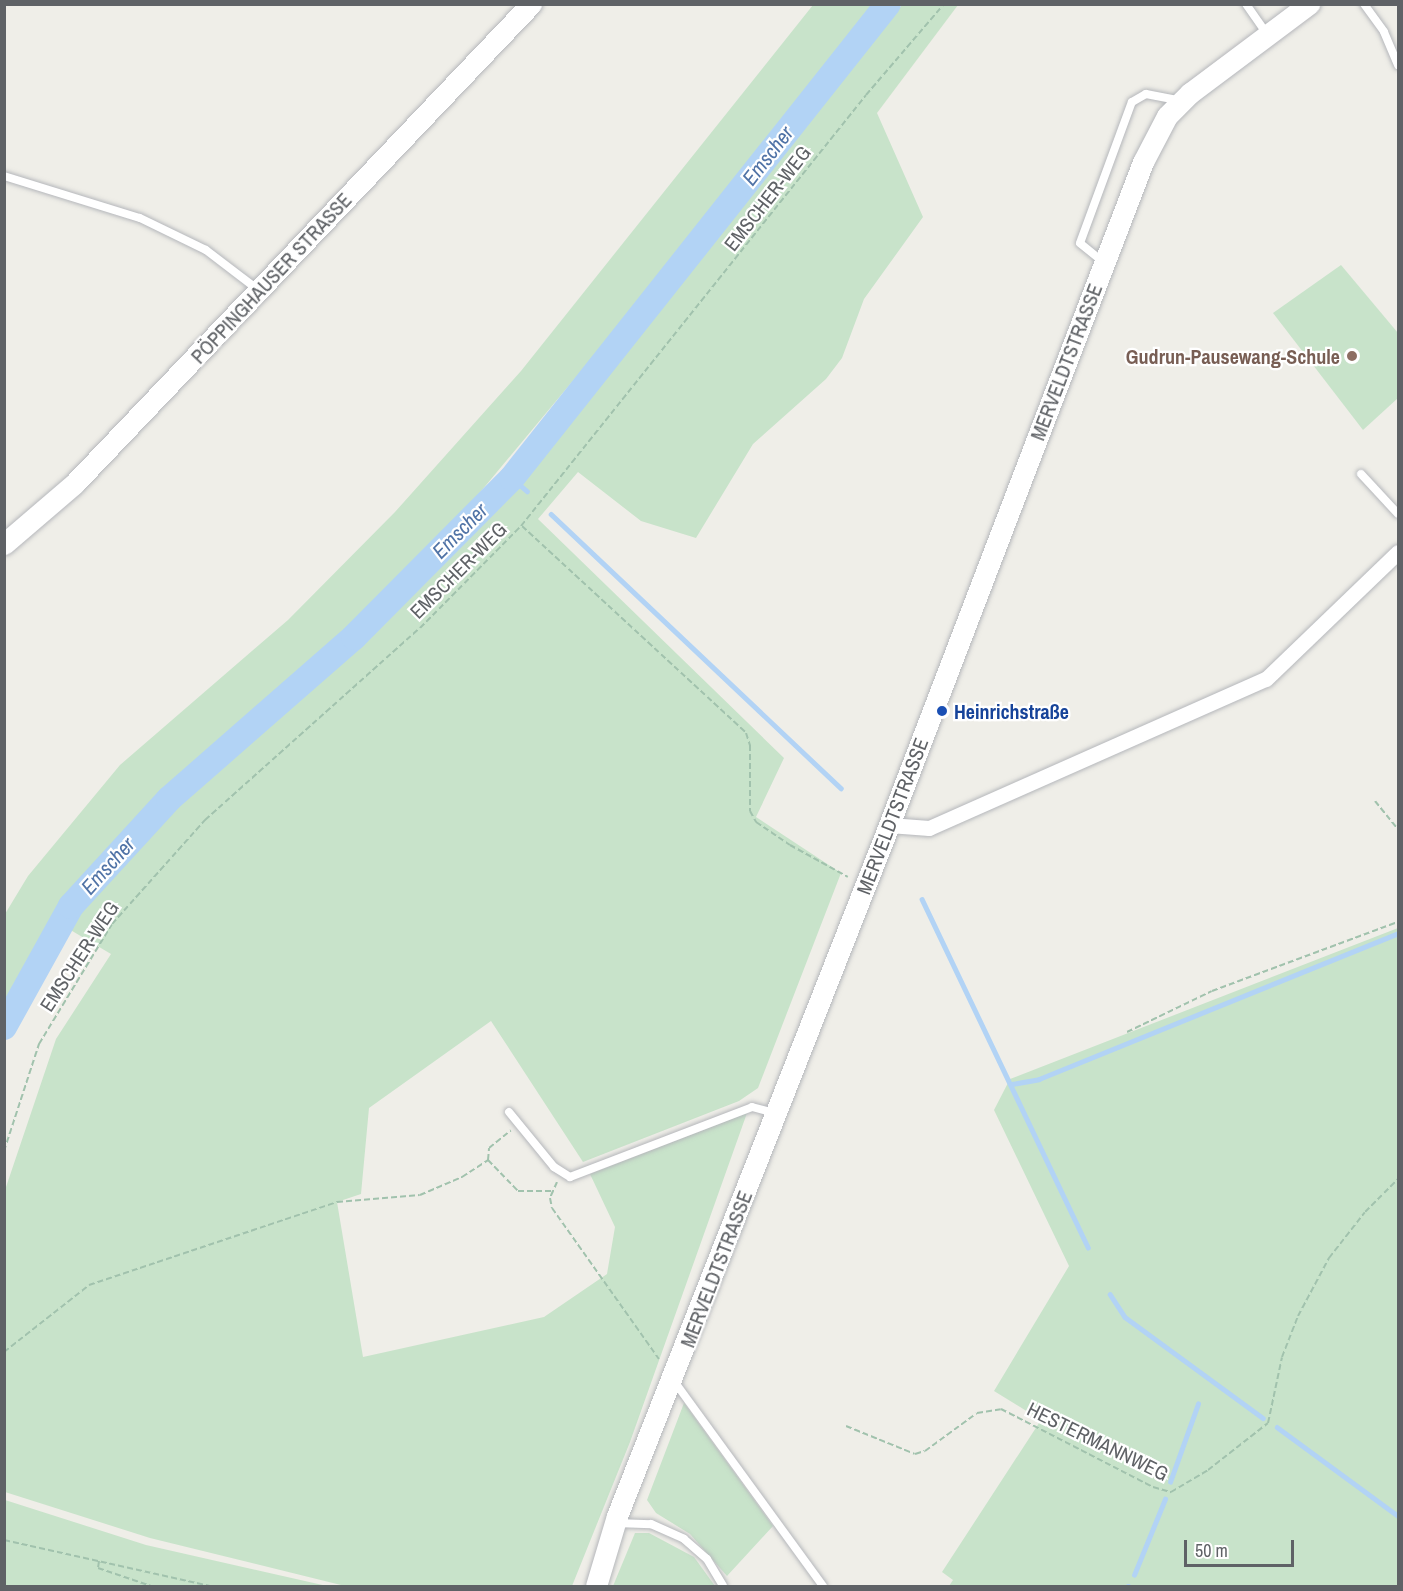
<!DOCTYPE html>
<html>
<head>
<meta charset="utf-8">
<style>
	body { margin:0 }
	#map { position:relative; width:1403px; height:1591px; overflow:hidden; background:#efeee8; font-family:"Archivo Narrow",sans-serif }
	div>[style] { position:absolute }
	.green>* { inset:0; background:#c8e3ca }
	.stream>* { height:4.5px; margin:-2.25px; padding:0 2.25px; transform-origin:2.25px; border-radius:2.25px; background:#b2d3f5 }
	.river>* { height:26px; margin:-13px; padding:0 13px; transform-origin:13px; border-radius:13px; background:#b2d3f5 }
	.path>* { height:2px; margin-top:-1px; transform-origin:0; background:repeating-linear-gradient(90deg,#a1c2ad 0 6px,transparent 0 9px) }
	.roads { filter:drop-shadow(0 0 2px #b5b7bb) drop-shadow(0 0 2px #b5b7bb) }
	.lane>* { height:8px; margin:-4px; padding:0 4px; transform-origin:4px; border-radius:4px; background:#fff }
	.street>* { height:15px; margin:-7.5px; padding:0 7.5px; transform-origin:7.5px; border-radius:7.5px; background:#fff }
	.secondary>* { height:21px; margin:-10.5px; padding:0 10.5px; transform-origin:10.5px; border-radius:10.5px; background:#fff }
	.dots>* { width:16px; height:16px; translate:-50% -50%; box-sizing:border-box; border:3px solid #fff; border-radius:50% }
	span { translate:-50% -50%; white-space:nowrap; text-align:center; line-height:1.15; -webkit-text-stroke:4.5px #fff; paint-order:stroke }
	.street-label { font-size:20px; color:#5f6266 }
	.education-label { font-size:20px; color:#785e54; font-weight:700 }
	.right { translate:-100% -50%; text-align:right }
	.transit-label { font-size:20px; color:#164399; font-weight:700 }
	.left { translate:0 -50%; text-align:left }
	.water-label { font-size:21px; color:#5073a6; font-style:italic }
	.frame { position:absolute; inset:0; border:6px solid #5f6266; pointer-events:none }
	.scale { position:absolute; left:1184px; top:1540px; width:110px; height:27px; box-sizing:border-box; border:3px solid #5f6266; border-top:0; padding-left:8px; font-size:18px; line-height:21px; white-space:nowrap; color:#5f6266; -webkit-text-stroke:4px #fff; paint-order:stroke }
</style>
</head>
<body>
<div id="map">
	<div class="green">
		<i style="clip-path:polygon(813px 5px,873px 5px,596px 353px,467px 508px,346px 630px,169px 786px,97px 863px,62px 907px,5px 1003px,5px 914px,28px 876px,120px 765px,288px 620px,395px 512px,521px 371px)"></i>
		<i style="clip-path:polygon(902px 5px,958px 5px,877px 113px,923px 217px,864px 299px,842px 358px,826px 379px,753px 444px,696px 538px,641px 521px,578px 472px,538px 519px,784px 758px,756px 817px,841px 873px,758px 1088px,739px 1101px,583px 1162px,491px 1021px,369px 1108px,361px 1194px,337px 1202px,363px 1357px,544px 1317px,607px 1274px,615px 1227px,590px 1174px,747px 1113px,630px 1442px,572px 1586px,345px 1586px,150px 1538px,5px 1492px,5px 1190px,56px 1039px,111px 954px,57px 922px,89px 904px,127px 857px,182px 801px,359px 645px,444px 562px,523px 476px)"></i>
		<i style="clip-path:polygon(1341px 265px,1398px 333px,1398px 398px,1363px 430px,1273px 313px)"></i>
		<i style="clip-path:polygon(1398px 928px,1398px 1586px,949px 1586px,953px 1580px,942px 1572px,1041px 1420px,994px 1391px,1069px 1266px,994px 1110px,1010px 1079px)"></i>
		<i style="clip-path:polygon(684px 1403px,773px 1526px,727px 1576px,690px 1534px,656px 1513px,647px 1500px)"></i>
		<i style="clip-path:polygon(5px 1500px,146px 1545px,327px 1586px,5px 1586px)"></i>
		<i style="clip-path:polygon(635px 1533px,649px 1533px,694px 1557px,715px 1586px,613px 1586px)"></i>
	</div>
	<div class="stream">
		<i style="left:512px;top:478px;width:20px;rotate:41deg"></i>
		<i style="left:551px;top:514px;width:399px;rotate:43.4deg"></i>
		<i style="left:922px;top:899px;width:386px;rotate:64.5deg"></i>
		<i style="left:1012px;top:1084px;width:27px;rotate:-10deg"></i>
		<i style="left:1039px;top:1079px;width:388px;rotate:-22.1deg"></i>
		<i style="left:1110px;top:1294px;width:27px;rotate:57deg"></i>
		<i style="left:1125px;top:1317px;width:171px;rotate:36.2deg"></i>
		<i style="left:1277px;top:1427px;width:150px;rotate:36.3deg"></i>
		<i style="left:1170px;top:1482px;width:83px;rotate:-70.3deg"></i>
		<i style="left:1134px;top:1575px;width:82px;rotate:-67.8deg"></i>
		<i style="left:1128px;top:1586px;width:1px"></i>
	</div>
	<div class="river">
		<i style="left:4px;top:1027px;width:138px;rotate:-61deg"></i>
		<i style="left:71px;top:906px;width:145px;rotate:-47.5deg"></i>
		<i style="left:169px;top:799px;width:246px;rotate:-41.2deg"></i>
		<i style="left:354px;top:637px;width:224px;rotate:-45.2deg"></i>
		<i style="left:512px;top:478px;width:605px;rotate:-51.58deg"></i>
	</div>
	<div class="path">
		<i style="left:522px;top:526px;width:305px;rotate:42.7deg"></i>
		<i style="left:746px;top:733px;width:13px;rotate:72deg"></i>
		<i style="left:750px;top:745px;width:66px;rotate:90deg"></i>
		<i style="left:750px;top:811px;width:13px;rotate:61deg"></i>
		<i style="left:756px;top:822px;width:41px;rotate:34.1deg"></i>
		<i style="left:790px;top:845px;width:66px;rotate:28.9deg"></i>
		<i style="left:1375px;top:801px;width:36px;rotate:51deg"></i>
		<i style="left:1127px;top:1032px;width:94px;rotate:-25.8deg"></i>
		<i style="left:1212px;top:991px;width:198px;rotate:-20.4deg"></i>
		<i style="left:4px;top:1151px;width:113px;rotate:-71.9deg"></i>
		<i style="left:39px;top:1044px;width:140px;rotate:-58.7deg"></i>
		<i style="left:112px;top:924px;width:140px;rotate:-48.2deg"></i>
		<i style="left:205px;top:820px;width:288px;rotate:-41.8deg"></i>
		<i style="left:420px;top:628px;width:144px;rotate:-45.3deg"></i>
		<i style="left:521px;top:526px;width:552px;rotate:-51.32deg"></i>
		<i style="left:866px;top:95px;width:120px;rotate:-49.4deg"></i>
		<i style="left:488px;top:1160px;width:12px;rotate:-85deg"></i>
		<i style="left:489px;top:1148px;width:28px;rotate:-39deg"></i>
		<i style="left:557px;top:1182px;width:17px;rotate:114deg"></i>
		<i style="left:550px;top:1198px;width:10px;rotate:79deg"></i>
		<i style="left:552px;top:1208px;width:185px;rotate:54.7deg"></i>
		<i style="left:4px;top:1352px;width:108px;rotate:-38.2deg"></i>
		<i style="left:89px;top:1285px;width:262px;rotate:-18.5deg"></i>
		<i style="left:337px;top:1202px;width:83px;rotate:-4.8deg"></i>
		<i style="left:420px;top:1195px;width:46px;rotate:-23.2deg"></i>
		<i style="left:462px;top:1177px;width:31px;rotate:-33deg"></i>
		<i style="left:488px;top:1160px;width:43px;rotate:45.9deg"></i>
		<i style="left:518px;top:1191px;width:35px"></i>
		<i style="left:846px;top:1426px;width:74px;rotate:22.1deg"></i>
		<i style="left:915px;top:1454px;width:10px;rotate:-17deg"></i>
		<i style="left:925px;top:1451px;width:64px;rotate:-36.2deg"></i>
		<i style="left:977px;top:1413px;width:24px;rotate:-9deg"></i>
		<i style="left:1001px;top:1409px;width:171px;rotate:27.2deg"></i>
		<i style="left:1153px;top:1487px;width:19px;rotate:16deg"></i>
		<i style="left:1171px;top:1492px;width:43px;rotate:-30.7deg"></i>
		<i style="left:1208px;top:1470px;width:76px;rotate:-38.1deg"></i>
		<i style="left:1268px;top:1423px;width:67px;rotate:-78deg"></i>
		<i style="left:1282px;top:1357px;width:44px;rotate:-68.7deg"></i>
		<i style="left:1298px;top:1316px;width:66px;rotate:-61.9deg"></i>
		<i style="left:1329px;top:1258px;width:58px;rotate:-52deg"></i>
		<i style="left:1365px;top:1212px;width:47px;rotate:-45deg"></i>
		<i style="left:4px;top:1540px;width:211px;rotate:12.6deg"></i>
		<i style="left:99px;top:1561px;width:7px;rotate:98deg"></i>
		<i style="left:98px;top:1568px;width:56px;rotate:18.8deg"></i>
	</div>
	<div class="roads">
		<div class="lane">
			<i style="left:1246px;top:4px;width:35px;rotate:55deg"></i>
			<i style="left:1364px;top:4px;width:34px;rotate:54deg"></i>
			<i style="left:1384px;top:32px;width:36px;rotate:67deg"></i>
			<i style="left:4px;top:176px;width:142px;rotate:17.2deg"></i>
			<i style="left:140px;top:218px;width:73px;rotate:25.9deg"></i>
			<i style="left:206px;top:250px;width:64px;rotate:37.4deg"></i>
			<i style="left:1102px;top:261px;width:28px;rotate:-141deg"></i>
			<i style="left:1080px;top:243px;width:150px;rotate:-69.8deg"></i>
			<i style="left:1132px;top:102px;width:16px;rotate:-30deg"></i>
			<i style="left:1146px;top:94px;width:33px;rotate:11deg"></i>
			<i style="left:1361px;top:474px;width:54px;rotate:47.2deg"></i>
			<i style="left:509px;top:1112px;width:71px;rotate:50.7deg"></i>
			<i style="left:554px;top:1167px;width:19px;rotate:32deg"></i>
			<i style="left:570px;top:1177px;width:195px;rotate:-21deg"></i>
			<i style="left:752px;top:1107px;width:24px;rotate:15deg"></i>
			<i style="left:674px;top:1381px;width:253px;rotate:54deg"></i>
			<i style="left:616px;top:1523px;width:35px;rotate:2deg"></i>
			<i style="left:651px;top:1524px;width:36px;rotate:24deg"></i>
			<i style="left:684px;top:1539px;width:30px;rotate:41deg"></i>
			<i style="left:707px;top:1559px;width:31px;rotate:59deg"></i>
		</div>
		<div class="street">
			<i style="left:889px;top:825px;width:40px;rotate:4.3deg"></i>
			<i style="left:929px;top:828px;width:368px;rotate:-23.9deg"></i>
			<i style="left:1266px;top:679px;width:183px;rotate:-43.9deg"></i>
		</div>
		<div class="secondary">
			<i style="left:4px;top:544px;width:92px;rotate:-40.6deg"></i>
			<i style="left:74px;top:484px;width:663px;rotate:-46.41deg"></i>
			<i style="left:596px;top:1586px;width:73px;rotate:-73.3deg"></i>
			<i style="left:617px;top:1516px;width:743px;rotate:-68.51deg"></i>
			<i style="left:889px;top:825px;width:710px;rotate:-69.04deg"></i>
			<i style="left:1143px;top:162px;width:52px;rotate:-62.4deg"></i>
			<i style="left:1167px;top:116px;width:33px;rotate:-45deg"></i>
			<i style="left:1190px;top:93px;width:149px;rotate:-36.8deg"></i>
		</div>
	</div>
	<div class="dots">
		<i style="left:1352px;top:356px;background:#8d6e63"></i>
		<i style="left:942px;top:711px;background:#1a4fb4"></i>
	</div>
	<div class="street-label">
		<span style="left:767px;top:198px;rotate:-52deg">EMSCHER-WEG</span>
		<span style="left:271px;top:278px;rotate:-47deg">PÖPPINGHAUSER STRASSE</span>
		<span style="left:1066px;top:362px;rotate:-69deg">MERVELDTSTRASSE</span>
		<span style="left:458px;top:570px;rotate:-45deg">EMSCHER-WEG</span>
		<span style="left:892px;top:816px;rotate:-69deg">MERVELDTSTRASSE</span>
		<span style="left:79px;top:956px;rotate:-57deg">EMSCHER-WEG</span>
		<span style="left:716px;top:1269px;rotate:-69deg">MERVELDTSTRASSE</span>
		<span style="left:1098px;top:1441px;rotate:26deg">HESTERMANNWEG</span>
	</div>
	<div class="education-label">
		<span class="right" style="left:1340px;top:356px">Gudrun-Pausewang-Schule</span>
	</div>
	<div class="transit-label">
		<span class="left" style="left:954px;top:711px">Heinrichstraße</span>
	</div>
	<div class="water-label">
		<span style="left:768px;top:156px;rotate:-52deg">Emscher</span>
		<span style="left:460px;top:531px;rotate:-45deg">Emscher</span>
		<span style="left:108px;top:866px;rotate:-48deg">Emscher</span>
	</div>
	<div class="frame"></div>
	<div class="scale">50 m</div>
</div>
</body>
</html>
